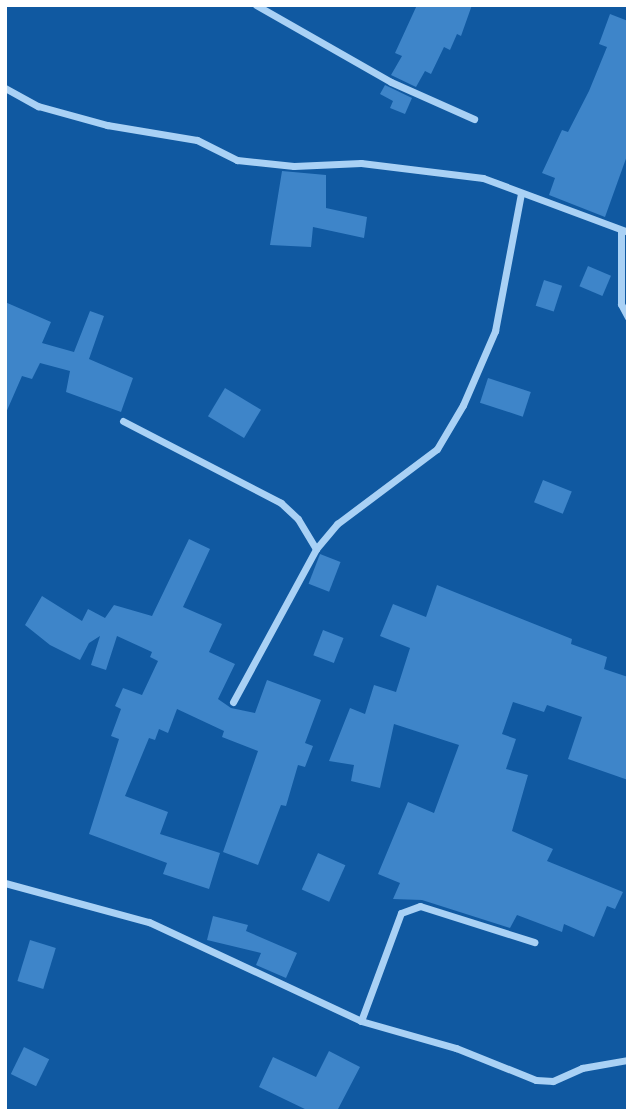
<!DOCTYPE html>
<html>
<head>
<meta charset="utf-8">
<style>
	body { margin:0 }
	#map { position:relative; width:633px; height:1116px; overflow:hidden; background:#1059a1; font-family:Montserrat,sans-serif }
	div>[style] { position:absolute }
	.building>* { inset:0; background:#3e85c9; transform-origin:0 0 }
	.street>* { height:7px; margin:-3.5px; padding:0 3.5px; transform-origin:3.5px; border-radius:3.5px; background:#a9d1f5 }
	span { translate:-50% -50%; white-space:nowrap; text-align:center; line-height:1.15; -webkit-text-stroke:5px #1059a1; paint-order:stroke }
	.frame { position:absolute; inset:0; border:7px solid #fff; pointer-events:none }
</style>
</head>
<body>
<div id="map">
	<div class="building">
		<i style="clip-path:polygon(417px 5px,472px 5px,461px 36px,457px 34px,450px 50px,444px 47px,431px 74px,425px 71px,416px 87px,391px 75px,402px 56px,395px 53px)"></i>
		<i style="clip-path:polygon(610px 14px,628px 21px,628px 153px,605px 217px,549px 195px,555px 178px,542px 173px,562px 130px,568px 132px,589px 91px,607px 47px,599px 44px)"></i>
		<i style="clip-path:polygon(385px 85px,412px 98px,405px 114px,390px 108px,393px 101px,380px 94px)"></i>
		<i style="clip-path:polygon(282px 171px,326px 175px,326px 208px,367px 217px,364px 238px,313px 227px,311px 247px,270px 245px)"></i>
		<i style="left:588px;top:266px;width:25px;height:22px;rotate:23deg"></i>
		<i style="left:544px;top:280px;width:19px;height:27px;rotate:18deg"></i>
		<i style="clip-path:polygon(5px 302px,51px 322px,42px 343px,74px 352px,90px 311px,104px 316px,89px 359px,133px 378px,121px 412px,66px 392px,70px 371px,40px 363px,32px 379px,22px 376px,5px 415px)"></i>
		<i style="left:488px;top:378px;width:45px;height:26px;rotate:18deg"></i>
		<i style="left:225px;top:388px;width:42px;height:33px;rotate:31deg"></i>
		<i style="left:543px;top:480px;width:31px;height:24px;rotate:22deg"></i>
		<i style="clip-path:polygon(189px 539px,210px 549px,183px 607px,222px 624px,209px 652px,235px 664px,218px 699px,231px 708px,255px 713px,267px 680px,321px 700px,305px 743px,313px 746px,305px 767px,298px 765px,286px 806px,281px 805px,258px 865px,223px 852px,258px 751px,222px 737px,224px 731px,177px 709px,168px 733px,159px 729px,155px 740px,149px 738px,125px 796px,168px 812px,160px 834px,220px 853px,209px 889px,163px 874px,167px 863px,89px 834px,119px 739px,111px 736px,121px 709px,115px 706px,123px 688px,142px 695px,158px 661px,150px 657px,152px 652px,117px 636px,106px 670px,91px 665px,100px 636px,89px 643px,80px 660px,50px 645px,25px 625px,42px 596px,82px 621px,88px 609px,105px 618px,114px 605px,152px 616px)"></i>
		<i style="left:320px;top:554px;width:22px;height:32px;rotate:21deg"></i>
		<i style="clip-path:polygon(437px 585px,572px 639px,571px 644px,607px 657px,604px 669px,628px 677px,628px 780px,568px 759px,582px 717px,547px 705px,544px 712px,513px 702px,502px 734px,516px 739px,506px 769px,528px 775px,512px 831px,553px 849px,547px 861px,623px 892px,615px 909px,607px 906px,594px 937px,564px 924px,562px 932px,517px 915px,510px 928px,422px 900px,393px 899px,400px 883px,378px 874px,408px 802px,434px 813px,459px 745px,394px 724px,380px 788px,351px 781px,354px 765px,329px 761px,350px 708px,365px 714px,374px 685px,396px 692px,410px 648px,380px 636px,393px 604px,426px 617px)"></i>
		<i style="left:323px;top:630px;width:22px;height:27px;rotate:21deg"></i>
		<i style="left:318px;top:853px;width:30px;height:40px;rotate:24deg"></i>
		<i style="clip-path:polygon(213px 916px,248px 925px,246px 931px,297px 953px,286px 978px,256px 965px,261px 953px,207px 940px)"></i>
		<i style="left:30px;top:940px;width:27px;height:43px;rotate:17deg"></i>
		<i style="left:24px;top:1047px;width:28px;height:30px;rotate:26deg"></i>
		<i style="clip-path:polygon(329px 1051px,360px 1067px,337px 1111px,309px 1111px,259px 1087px,273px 1057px,316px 1077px)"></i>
	</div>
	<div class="street">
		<i style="left:256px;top:5px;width:155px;rotate:29.7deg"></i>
		<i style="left:391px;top:82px;width:91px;rotate:24deg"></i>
		<i style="left:5px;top:88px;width:38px;rotate:29deg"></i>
		<i style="left:38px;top:106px;width:72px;rotate:15.4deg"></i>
		<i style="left:107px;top:125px;width:91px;rotate:9.5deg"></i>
		<i style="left:197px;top:140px;width:45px;rotate:26.6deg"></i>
		<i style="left:237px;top:160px;width:57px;rotate:6deg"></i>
		<i style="left:294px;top:166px;width:67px;rotate:-2.6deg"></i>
		<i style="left:361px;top:163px;width:123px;rotate:7deg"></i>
		<i style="left:483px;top:178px;width:155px;rotate:20.4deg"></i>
		<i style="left:621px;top:230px;width:74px;rotate:90deg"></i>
		<i style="left:621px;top:304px;width:15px;rotate:62deg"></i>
		<i style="left:123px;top:421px;width:178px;rotate:27.4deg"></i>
		<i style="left:281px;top:503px;width:23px;rotate:43deg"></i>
		<i style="left:298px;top:519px;width:35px;rotate:59deg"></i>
		<i style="left:233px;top:702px;width:174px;rotate:-61.5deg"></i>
		<i style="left:316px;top:549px;width:33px;rotate:-50deg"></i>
		<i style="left:337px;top:524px;width:125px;rotate:-36.9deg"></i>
		<i style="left:437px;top:449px;width:51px;rotate:-59.4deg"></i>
		<i style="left:463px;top:405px;width:81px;rotate:-66.6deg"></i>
		<i style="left:495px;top:331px;width:139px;rotate:-79.3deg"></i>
		<i style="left:5px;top:883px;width:149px;rotate:15.2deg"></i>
		<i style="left:149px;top:922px;width:234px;rotate:25deg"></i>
		<i style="left:361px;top:1021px;width:99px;rotate:15.9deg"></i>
		<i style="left:456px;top:1048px;width:86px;rotate:21.8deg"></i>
		<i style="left:536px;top:1080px;width:17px;rotate:3deg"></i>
		<i style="left:553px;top:1081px;width:32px;rotate:-24deg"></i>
		<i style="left:582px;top:1068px;width:47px;rotate:-9.9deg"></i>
		<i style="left:361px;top:1021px;width:115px;rotate:-69.7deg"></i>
		<i style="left:401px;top:913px;width:20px;rotate:-20deg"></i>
		<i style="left:420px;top:906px;width:120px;rotate:17.5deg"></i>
	</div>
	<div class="frame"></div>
</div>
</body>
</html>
